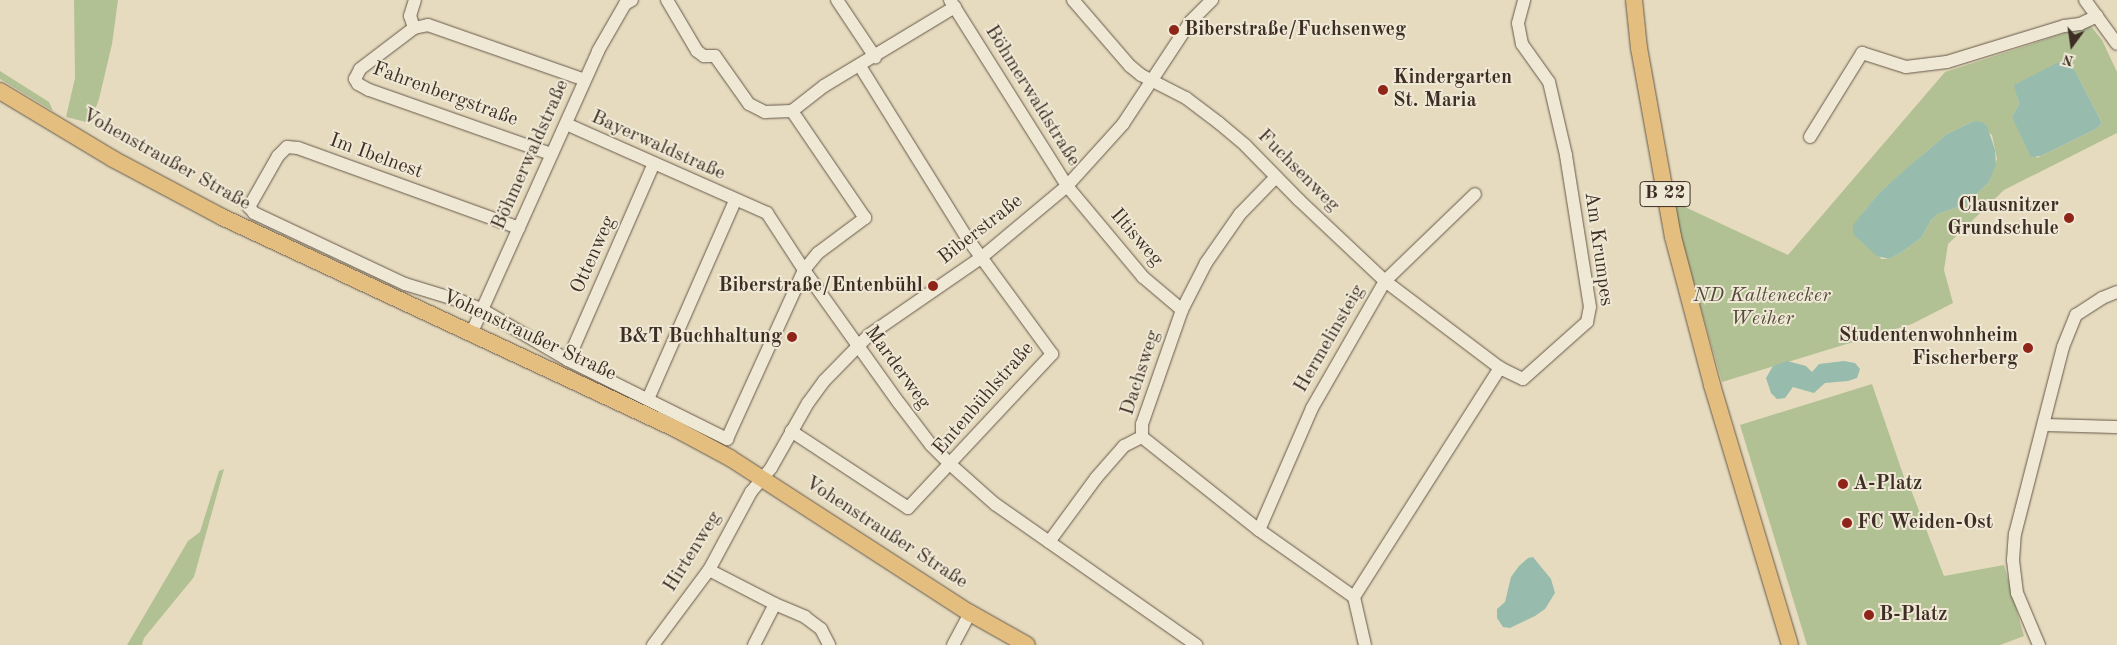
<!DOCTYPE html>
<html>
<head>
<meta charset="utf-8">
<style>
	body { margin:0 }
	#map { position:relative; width:2117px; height:645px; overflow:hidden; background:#e6dbbe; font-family:"Old Standard TT",serif }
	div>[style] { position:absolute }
	.green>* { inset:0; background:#b2c194 }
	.water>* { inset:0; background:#97bcad }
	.roads { filter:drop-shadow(0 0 1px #67584a) drop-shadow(0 0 1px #67584a) }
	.minor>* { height:12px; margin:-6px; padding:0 6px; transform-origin:6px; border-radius:6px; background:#efe8d5 }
	.major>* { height:16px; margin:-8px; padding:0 8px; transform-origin:8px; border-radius:8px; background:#e3be7f }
	.dots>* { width:14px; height:14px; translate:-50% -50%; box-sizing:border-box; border:2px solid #efe8d5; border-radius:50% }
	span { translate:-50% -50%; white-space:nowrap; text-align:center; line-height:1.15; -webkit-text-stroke:4px #efe8d5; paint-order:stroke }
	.shield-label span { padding:1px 4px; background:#efe8d5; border:1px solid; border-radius:4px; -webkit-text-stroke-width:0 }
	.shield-label { font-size:19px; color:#3d2d24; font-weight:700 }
	.poi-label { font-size:20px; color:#3d2d24; font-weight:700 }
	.left { translate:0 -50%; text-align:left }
	.right { translate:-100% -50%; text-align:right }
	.street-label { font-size:20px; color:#3d2d24 }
	.park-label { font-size:20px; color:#544b3a; font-style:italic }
	.north { position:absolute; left:2047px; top:20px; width:50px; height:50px; -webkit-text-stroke:4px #efe8d5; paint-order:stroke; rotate:194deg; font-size:14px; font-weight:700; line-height:20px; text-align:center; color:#3d2d24 }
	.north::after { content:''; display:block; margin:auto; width:18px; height:22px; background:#3d2d24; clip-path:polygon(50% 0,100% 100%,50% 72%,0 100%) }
</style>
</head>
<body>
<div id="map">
	<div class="green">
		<i style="clip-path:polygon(74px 0,118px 0,112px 44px,99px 99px,90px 123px,66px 117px,75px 78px)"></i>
		<i style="clip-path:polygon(evenodd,2090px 25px,2102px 40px,2117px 72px,2117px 133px,2004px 190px,1948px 244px,1944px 270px,1953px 303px,1912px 324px,1722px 382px,1670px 200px,1788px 255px,1945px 72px,2090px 25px,2070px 61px,2102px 123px,2096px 129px,2037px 158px,2012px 117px,2019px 104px,2017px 97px,2070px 61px,2090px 25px,1974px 121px,1992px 135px,1995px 150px,1997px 159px,1989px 182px,1966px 204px,1938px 214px,1931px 220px,1922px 237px,1902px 252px,1889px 259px,1881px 259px,1863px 213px,1879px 193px,1928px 150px,1947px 134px,1974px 121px)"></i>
		<i style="clip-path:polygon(0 71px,49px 102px,53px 111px,0 79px)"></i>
		<i style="clip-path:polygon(1872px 384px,1905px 480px,1908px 482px,1944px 576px,2004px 565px,2024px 636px,2000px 645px,1807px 645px,1740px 425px)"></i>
		<i style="clip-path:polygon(224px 469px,194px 577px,144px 638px,142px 645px,127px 645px,188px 541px,200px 532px,219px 471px)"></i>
	</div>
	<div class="water">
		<i style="clip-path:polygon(2067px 58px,2070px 61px,2102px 123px,2096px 129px,2041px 156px,2031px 157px,2012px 117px,2019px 104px,2014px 85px)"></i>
		<i style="clip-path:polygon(1974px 121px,1982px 122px,1987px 126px,1995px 150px,1996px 165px,1989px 182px,1966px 204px,1938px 214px,1931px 220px,1922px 237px,1902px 252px,1889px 259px,1877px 256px,1853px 234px,1853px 225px,1879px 193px,1908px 167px,1947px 134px)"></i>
		<i style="clip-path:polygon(1787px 361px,1806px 366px,1812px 372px,1819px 364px,1844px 361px,1855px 363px,1860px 369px,1857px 378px,1848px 381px,1825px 383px,1814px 393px,1793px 387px,1785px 398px,1777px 399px,1771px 393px,1766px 378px,1773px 366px)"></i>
		<i style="clip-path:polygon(1533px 557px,1551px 579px,1555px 593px,1545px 609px,1535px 616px,1510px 628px,1503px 627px,1497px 618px,1497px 609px,1505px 602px,1511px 577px,1519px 566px,1528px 558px)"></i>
	</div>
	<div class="roads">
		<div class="minor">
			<i style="left:667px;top:0;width:59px;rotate:59.5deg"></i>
			<i style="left:697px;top:51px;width:9px;rotate:36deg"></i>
			<i style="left:704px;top:56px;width:11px"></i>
			<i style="left:715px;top:56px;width:59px;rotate:54.7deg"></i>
			<i style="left:749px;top:104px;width:18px;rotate:27deg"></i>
			<i style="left:765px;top:112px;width:27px;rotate:-2deg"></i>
			<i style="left:792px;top:111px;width:41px;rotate:-38deg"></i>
			<i style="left:824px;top:86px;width:153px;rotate:-31.1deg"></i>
			<i style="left:837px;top:0;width:69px;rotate:56.3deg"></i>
			<i style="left:950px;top:0;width:220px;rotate:57.8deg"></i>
			<i style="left:1067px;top:186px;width:119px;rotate:50.1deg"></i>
			<i style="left:1143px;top:277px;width:51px;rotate:40.2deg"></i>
			<i style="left:1073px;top:0;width:87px;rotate:49.2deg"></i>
			<i style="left:1130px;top:66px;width:14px;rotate:39deg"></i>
			<i style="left:1141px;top:75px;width:51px;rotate:27.1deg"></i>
			<i style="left:1186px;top:98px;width:41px;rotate:37.1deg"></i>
			<i style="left:1219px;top:123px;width:35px;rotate:40deg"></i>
			<i style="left:1246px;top:146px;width:76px;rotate:45.5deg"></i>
			<i style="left:1299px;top:200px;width:118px;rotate:43.3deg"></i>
			<i style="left:1385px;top:281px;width:144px;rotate:37.1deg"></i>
			<i style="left:1500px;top:368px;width:25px;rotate:26deg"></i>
			<i style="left:1523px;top:379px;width:86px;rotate:-41.7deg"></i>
			<i style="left:1587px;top:322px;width:15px;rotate:-79deg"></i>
			<i style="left:1590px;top:307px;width:154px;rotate:-99deg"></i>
			<i style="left:1566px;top:155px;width:75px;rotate:-103.1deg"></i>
			<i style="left:1549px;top:82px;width:47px;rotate:-125.4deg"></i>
			<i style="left:1522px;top:44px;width:21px;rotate:-101deg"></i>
			<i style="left:1518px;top:23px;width:24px;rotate:-75deg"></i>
			<i style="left:2085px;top:0;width:54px;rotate:54deg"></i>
			<i style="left:414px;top:28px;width:13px;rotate:-108deg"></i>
			<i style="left:410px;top:16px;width:17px;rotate:-73deg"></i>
			<i style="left:566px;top:124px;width:220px;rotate:23.9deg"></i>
			<i style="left:767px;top:213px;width:68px;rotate:57deg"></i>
			<i style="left:804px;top:270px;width:163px;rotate:54.5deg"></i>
			<i style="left:899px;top:403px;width:53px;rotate:52.7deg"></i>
			<i style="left:931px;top:445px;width:28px;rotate:45deg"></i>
			<i style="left:951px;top:465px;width:59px;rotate:41.6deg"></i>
			<i style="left:995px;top:504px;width:246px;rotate:35deg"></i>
			<i style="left:1810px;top:137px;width:99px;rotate:-58.2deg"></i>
			<i style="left:1862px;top:53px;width:46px;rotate:17.7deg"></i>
			<i style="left:1906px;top:67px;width:41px;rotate:-7deg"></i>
			<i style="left:1947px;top:62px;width:122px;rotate:-17.1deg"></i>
			<i style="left:2064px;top:26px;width:16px;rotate:-7deg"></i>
			<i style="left:2080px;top:24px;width:19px;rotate:-25deg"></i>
			<i style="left:551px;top:154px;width:193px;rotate:-160.6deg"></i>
			<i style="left:369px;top:90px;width:13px;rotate:-151deg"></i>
			<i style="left:358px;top:84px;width:6px;rotate:-121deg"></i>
			<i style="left:355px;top:79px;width:11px;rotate:-63deg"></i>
			<i style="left:360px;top:69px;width:68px;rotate:-37.2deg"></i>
			<i style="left:414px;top:28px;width:14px;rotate:-12deg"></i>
			<i style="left:428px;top:25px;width:166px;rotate:19.3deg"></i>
			<i style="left:1276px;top:177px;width:52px;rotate:134.2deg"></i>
			<i style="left:1240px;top:214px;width:60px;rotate:124.8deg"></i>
			<i style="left:1206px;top:263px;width:53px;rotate:117.1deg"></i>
			<i style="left:1182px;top:310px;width:121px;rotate:109.3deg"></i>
			<i style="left:1142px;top:424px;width:13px;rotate:90deg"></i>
			<i style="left:1142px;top:437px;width:149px;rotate:38.5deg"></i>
			<i style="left:1259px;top:530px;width:116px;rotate:35.2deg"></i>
			<i style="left:519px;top:228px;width:235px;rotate:-160.1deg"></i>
			<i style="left:298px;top:148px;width:11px;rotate:-175deg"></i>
			<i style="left:287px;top:147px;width:13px;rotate:135deg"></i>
			<i style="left:278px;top:156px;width:59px;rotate:119.6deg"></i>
			<i style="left:249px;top:207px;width:8px;rotate:50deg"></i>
			<i style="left:254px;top:213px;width:167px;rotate:25.2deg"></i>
			<i style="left:405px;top:284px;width:59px;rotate:16.9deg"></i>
			<i style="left:461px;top:301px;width:22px;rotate:22deg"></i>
			<i style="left:481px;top:309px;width:101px;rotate:30.4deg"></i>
			<i style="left:568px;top:360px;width:178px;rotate:26.4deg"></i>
			<i style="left:727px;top:439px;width:186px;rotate:-65.5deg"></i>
			<i style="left:804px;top:270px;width:22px;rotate:-51deg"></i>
			<i style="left:818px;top:253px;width:59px;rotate:-36.7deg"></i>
			<i style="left:865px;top:218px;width:130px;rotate:-124.3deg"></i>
			<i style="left:472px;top:332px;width:308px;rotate:-65.8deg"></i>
			<i style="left:598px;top:51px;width:54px;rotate:-60.1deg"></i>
			<i style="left:625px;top:4px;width:8px;rotate:-30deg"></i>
			<i style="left:568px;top:360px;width:213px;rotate:-66.4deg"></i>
			<i style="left:648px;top:399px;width:216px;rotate:-66.3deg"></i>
			<i style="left:2044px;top:425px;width:73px;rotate:1.6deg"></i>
			<i style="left:791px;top:431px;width:140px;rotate:33.3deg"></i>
			<i style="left:908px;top:508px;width:211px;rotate:-46.9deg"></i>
			<i style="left:1052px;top:354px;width:144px;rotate:-126.2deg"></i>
			<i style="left:967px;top:238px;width:203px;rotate:-121.9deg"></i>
			<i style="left:1259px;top:530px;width:133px;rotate:-66.5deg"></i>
			<i style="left:1312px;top:408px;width:146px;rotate:-60.1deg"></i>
			<i style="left:1385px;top:281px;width:125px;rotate:-44deg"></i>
			<i style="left:1049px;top:542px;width:79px;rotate:-53.7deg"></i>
			<i style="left:1096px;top:478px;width:43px;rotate:-48.8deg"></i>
			<i style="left:1124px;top:446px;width:20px;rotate:-27deg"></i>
			<i style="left:709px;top:570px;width:74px;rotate:27.3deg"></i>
			<i style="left:775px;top:604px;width:33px;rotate:23deg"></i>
			<i style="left:805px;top:617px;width:20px;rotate:37deg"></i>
			<i style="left:821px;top:629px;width:18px;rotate:63deg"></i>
			<i style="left:653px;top:645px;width:94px;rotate:-53.3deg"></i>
			<i style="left:709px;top:570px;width:89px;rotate:-61.7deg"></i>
			<i style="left:751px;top:492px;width:31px;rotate:-50deg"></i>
			<i style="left:771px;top:468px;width:75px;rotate:-60.4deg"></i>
			<i style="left:808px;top:403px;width:27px;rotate:-54deg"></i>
			<i style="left:824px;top:381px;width:64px;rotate:-45.6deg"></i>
			<i style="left:869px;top:335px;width:137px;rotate:-34.6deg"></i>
			<i style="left:982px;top:257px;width:111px;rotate:-39.9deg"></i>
			<i style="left:1067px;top:186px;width:84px;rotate:-47.9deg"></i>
			<i style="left:1123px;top:124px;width:123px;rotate:-56.6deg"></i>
			<i style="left:1191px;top:21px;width:30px;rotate:-45deg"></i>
			<i style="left:754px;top:645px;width:46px;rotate:-62.9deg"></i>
			<i style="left:953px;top:645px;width:36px;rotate:-62deg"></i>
			<i style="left:1365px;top:645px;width:49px;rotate:-102.9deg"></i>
			<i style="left:1354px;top:597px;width:272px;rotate:-57.5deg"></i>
			<i style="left:2039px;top:645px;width:56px;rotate:-112.9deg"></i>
			<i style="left:2017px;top:593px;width:33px;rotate:-97deg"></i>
			<i style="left:2013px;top:560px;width:26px;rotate:-86deg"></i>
			<i style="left:2015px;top:534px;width:193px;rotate:-75.6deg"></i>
			<i style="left:2063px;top:347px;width:35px;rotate:-68deg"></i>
			<i style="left:2076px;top:315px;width:31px;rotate:-33deg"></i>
			<i style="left:2102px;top:298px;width:16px;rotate:-22deg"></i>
		</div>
		<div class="major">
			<i style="left:1634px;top:0;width:48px;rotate:84.1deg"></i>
			<i style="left:1639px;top:48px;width:192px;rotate:79.8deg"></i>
			<i style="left:1673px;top:237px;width:153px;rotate:75.2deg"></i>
			<i style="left:1712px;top:385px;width:271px;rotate:73.3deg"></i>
			<i style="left:0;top:91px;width:132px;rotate:31deg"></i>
			<i style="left:113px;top:159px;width:123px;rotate:28deg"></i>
			<i style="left:222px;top:217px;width:501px;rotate:25.03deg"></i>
			<i style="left:676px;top:429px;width:61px;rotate:28.2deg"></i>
			<i style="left:730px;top:458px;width:286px;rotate:32.9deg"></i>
			<i style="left:970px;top:613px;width:65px;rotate:29.3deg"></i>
		</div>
	</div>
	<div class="dots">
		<i style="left:1174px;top:30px;background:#8f2418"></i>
		<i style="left:1383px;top:90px;background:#8f2418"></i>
		<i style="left:2069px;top:218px;background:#8f2418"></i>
		<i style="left:933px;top:286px;background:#8f2418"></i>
		<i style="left:792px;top:337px;background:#8f2418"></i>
		<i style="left:2028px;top:348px;background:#8f2418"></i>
		<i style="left:1843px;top:484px;background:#8f2418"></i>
		<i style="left:1847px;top:523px;background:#8f2418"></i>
		<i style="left:1869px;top:615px;background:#8f2418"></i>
	</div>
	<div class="shield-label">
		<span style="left:1665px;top:194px">B 22</span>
	</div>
	<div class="poi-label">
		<span class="left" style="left:1184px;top:30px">Biberstraße/Fuchsenweg</span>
		<span class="left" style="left:1393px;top:90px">Kindergarten<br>St. Maria</span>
		<span class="right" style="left:2059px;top:218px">Clausnitzer<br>Grundschule</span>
		<span class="right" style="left:923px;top:286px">Biberstraße/Entenbühl</span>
		<span class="right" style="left:2018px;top:348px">Studentenwohnheim<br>Fischerberg</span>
		<span class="right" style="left:782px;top:337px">B&amp;T Buchhaltung</span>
		<span class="left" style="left:1853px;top:484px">A-Platz</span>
		<span class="left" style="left:1857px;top:523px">FC Weiden-Ost</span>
		<span class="left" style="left:1879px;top:615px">B-Platz</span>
	</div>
	<div class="street-label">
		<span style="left:445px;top:95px;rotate:20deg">Fahrenbergstraße</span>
		<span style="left:1032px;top:96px;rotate:58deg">Böhmerwaldstraße</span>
		<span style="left:658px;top:146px;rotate:24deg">Bayerwaldstraße</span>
		<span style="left:531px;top:155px;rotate:-66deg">Böhmerwaldstraße</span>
		<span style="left:376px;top:157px;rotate:20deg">Im Ibelnest</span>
		<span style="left:166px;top:160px;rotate:29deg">Vohenstraußer Straße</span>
		<span style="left:1298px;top:171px;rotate:45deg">Fuchsenweg</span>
		<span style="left:981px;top:230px;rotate:-38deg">Biberstraße</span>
		<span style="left:1136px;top:238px;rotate:49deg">Iltisweg</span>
		<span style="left:1598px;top:249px;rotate:82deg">Am Krumpes</span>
		<span style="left:594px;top:255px;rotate:-66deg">Ottenweg</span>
		<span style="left:529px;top:336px;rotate:25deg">Vohenstraußer Straße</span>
		<span style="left:1330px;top:339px;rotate:-60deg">Hermelinsteig</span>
		<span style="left:897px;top:368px;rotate:54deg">Marderweg</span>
		<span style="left:1141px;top:373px;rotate:-72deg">Dachsweg</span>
		<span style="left:984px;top:399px;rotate:-49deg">Entenbühlstraße</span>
		<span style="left:886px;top:533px;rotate:33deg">Vohenstraußer Straße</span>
		<span style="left:693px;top:552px;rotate:-58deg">Hirtenweg</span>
	</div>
	<div class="park-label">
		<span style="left:1762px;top:308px">ND Kaltenecker<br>Weiher</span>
	</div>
	<div class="north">N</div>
</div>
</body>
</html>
